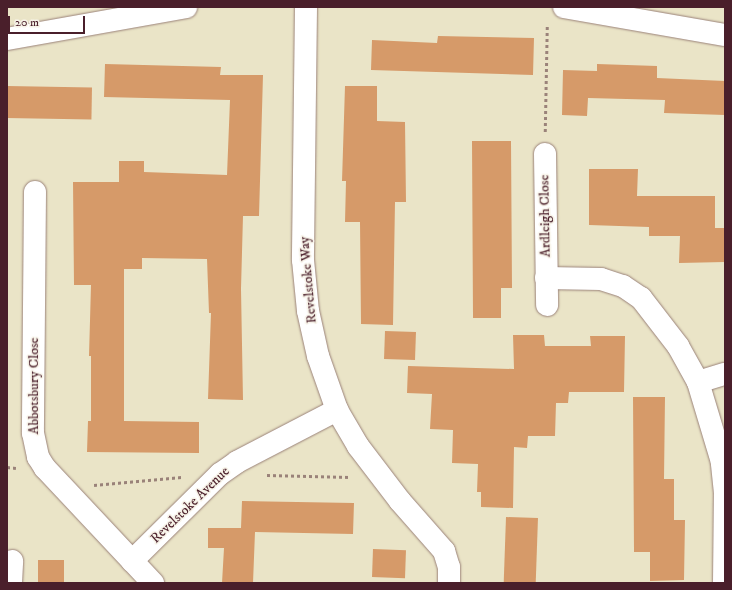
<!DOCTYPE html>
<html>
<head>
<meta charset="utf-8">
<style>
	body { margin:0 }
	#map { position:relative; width:732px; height:590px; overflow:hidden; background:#eae4c7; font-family:"IM FELL DW Pica",serif }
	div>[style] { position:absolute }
	.building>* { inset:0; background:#d69a69; transform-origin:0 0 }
	.path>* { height:2.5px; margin-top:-1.25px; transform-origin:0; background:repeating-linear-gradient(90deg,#9a8279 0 3px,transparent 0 6px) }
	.roads { filter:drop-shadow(0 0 1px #9a8279) drop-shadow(0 0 1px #9a8279) }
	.minor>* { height:22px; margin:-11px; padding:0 11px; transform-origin:11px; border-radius:11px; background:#fff }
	span { translate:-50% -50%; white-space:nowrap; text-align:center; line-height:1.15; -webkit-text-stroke:3px #f7f3e8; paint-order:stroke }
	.street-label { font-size:14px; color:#4a1f2b }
	.frame { position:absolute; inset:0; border:8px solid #4a1f2b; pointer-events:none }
	.scale { position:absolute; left:8px; top:16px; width:77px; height:18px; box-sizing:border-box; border:2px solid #4a1f2b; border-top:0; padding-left:5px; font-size:12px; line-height:14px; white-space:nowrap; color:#4a1f2b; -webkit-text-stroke:3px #f7f3e8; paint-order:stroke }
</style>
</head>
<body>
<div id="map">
	<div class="building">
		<i style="clip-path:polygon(438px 36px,534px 38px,533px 75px,371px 70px,372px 40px,437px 43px)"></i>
		<i style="clip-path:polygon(105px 64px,221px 67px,220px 75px,263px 75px,259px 216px,243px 216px,241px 289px,243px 400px,208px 399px,211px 313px,209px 313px,207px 259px,142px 258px,142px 269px,124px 269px,124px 421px,199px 422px,199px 453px,87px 452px,88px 421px,91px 421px,91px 356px,89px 356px,91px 285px,74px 285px,73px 182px,119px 182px,119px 161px,144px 161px,144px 172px,227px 175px,230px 100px,104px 97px)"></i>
		<i style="clip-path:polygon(597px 64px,657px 66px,657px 78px,725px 81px,725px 115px,664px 113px,665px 100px,588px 98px,587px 116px,562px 115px,563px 70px,597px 71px)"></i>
		<i style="left:7px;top:86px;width:85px;height:32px;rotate:1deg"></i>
		<i style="clip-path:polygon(345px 86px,377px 86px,377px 121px,405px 122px,406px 202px,395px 202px,393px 325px,361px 324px,360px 222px,345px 222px,346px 181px,342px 181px)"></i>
		<i style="clip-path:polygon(472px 141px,511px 141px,512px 288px,501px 288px,501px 318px,473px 318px)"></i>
		<i style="clip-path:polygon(589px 169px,638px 169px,637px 196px,715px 196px,715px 228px,725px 228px,725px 262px,679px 263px,680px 236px,649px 236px,649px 227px,589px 225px)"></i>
		<i style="left:385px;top:331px;width:31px;height:28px;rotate:2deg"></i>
		<i style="clip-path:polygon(513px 335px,544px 335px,545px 346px,591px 346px,590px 336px,625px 336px,624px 392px,569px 392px,568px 403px,556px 403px,555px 436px,528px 436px,527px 448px,514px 447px,513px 508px,481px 507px,481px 492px,477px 492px,478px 464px,452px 463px,453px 430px,430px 429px,432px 394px,407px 393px,408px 366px,514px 369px)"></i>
		<i style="clip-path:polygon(633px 397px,665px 397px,664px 479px,674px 479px,674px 520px,685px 520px,684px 580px,650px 581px,650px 552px,634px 552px)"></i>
		<i style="clip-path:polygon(242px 501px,354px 503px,353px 534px,255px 532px,253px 583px,222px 583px,224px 548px,208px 548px,208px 528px,241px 528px)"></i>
		<i style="left:506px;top:517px;width:32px;height:66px;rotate:2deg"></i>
		<i style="left:373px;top:549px;width:33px;height:28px;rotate:2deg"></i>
		<i style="left:38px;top:560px;width:26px;height:23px"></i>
	</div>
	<div class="path">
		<i style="left:545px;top:132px;width:107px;rotate:-88.9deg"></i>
		<i style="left:7px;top:467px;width:9px;rotate:6deg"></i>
		<i style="left:267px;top:475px;width:83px;rotate:1.4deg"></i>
		<i style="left:94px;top:485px;width:88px;rotate:-5.2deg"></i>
	</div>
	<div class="roads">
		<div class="minor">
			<i style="left:306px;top:7px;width:253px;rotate:90.7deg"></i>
			<i style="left:303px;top:260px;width:51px;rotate:84.4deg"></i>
			<i style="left:308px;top:311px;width:46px;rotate:77.5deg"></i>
			<i style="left:318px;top:356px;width:57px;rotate:70.6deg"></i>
			<i style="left:337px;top:410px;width:42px;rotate:59.7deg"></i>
			<i style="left:358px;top:446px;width:69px;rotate:52.6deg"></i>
			<i style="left:400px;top:501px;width:67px;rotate:48.7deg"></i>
			<i style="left:444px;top:551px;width:17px;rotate:73deg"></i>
			<i style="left:449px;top:567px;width:16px;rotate:90deg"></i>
			<i style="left:564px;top:7px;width:163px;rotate:9.9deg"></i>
			<i style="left:7px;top:39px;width:182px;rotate:-10.1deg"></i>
			<i style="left:545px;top:154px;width:151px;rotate:89.2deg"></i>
			<i style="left:35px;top:192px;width:241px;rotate:90.5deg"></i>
			<i style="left:33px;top:433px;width:25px;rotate:78deg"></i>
			<i style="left:38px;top:457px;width:13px;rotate:58deg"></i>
			<i style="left:45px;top:468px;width:158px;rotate:46.8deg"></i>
			<i style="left:546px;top:278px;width:55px;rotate:1deg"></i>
			<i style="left:601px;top:279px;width:23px;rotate:18deg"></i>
			<i style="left:623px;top:286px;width:22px;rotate:34deg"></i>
			<i style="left:641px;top:298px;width:61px;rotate:52.4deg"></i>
			<i style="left:678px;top:346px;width:41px;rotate:60.9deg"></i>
			<i style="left:132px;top:561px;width:124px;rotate:-44.7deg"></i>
			<i style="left:220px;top:474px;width:21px;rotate:-35deg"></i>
			<i style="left:237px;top:462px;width:113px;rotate:-27.5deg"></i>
			<i style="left:11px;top:583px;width:22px;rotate:-87deg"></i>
			<i style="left:724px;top:583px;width:90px;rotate:-89.4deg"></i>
			<i style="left:725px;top:493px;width:31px;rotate:-96deg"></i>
			<i style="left:722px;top:462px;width:84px;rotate:-106.7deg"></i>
			<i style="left:698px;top:382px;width:28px;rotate:-17deg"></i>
		</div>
	</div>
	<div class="street-label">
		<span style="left:545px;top:216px;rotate:-91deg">Ardleigh Close</span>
		<span style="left:308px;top:280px;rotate:-95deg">Revelstoke Way</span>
		<span style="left:34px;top:386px;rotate:-90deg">Abbotsbury Close</span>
		<span style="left:190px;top:505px;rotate:-44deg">Revelstoke Avenue</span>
	</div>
	<div class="frame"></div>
	<div class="scale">20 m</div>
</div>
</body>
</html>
